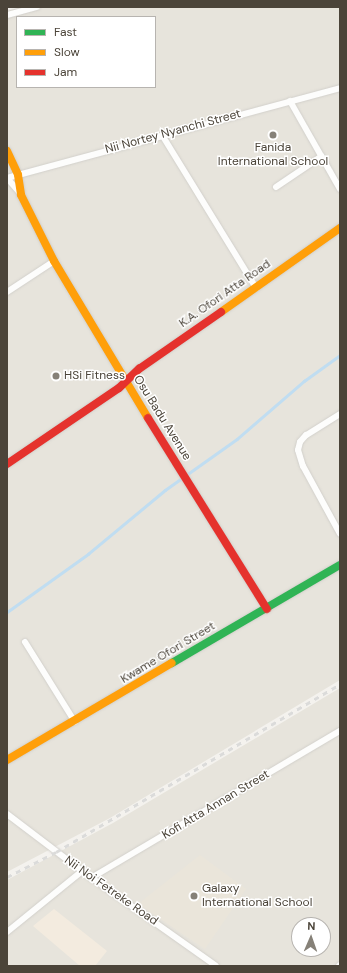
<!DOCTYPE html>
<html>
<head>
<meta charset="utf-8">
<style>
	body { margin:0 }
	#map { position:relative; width:347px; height:973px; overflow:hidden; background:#f4f2ee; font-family:"DM Sans",sans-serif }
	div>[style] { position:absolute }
	.residential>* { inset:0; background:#e7e4dc }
	.commercial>* { inset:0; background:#f3ebdf }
	.education>* { inset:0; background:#eae5da }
	.stream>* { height:2.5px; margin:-1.25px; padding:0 1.25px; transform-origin:1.25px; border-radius:1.25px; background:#c0ddf1 }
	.roads { filter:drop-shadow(0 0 1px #d2d0cb) drop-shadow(0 0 1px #d2d0cb) }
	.street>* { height:6px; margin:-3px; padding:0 3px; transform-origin:3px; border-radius:3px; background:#fdfdfc }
	.fast>* { height:8px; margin:-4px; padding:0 4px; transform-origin:4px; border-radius:4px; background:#30b455 }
	.slow>* { height:8px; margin:-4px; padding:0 4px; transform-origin:4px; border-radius:4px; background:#ff9f0a }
	.jam>* { height:8px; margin:-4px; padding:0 4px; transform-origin:4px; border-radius:4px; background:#e5322d }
	.rail>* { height:2.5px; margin-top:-1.25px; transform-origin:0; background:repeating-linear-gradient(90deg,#dbdbda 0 5px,transparent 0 10px) }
	.dots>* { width:11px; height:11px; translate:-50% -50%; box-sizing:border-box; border:2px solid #fff; border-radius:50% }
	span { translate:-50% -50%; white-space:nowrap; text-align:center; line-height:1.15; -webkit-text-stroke:3px #fff; paint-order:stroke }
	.street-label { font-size:12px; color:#4b4439 }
	.poi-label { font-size:12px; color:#4b4439 }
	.left { translate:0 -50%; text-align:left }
	.frame { position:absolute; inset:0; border:8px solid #4b4439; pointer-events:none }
	.legend { position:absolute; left:16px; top:16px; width:140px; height:72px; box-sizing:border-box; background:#fff; border:1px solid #b7b4b0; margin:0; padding:5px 7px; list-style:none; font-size:12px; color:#4b4439 }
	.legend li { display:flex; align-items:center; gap:8px; height:20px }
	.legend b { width:20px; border:1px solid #b7b4b0 }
	.north { position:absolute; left:291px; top:917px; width:40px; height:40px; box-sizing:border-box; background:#fff; border:1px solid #b7b4b0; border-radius:50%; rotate:2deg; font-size:11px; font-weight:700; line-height:16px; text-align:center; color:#4b4439 }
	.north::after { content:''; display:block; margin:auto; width:14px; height:18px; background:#868178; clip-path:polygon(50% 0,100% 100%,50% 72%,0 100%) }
</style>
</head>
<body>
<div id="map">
	<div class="residential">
		<i style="clip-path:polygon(evenodd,22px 7px,340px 7px,340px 680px,110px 818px,7px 872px,7px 11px,22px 7px,17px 17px,155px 17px,155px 87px,17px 87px,17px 17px)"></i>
		<i style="clip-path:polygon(evenodd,340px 688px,340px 966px,7px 966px,7px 880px,113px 823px,340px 688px,299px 925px,323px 925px,323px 949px,299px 949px,299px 925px)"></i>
	</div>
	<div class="commercial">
		<i style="clip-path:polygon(54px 909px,107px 951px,95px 966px,80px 966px,33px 926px)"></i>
	</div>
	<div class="education">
		<i style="clip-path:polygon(200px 855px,246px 889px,205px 949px,138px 904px)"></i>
	</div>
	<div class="stream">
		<i style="left:7px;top:612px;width:100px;rotate:-35.6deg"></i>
		<i style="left:88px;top:554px;width:100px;rotate:-39.7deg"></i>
		<i style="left:165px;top:490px;width:88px;rotate:-35.3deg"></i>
		<i style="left:237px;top:439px;width:89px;rotate:-40.9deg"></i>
		<i style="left:304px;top:381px;width:44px;rotate:-35.8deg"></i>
	</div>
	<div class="roads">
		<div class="street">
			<i style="left:7px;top:15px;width:31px;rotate:-15deg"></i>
			<i style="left:290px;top:101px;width:101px;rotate:60.4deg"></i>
			<i style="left:162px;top:135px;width:180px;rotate:58.4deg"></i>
			<i style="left:7px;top:178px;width:345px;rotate:-15.1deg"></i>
			<i style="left:7px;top:178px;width:21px;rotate:49deg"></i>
			<i style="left:276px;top:187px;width:55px;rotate:-34deg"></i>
			<i style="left:7px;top:292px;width:56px;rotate:-33.4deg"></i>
			<i style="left:340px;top:414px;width:40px;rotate:148deg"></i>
			<i style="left:306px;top:435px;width:9px;rotate:131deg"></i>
			<i style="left:300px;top:442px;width:8px;rotate:104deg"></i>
			<i style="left:298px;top:450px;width:17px;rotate:73deg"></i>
			<i style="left:303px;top:466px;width:77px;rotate:61.4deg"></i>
			<i style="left:25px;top:642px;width:94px;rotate:58deg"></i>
			<i style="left:7px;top:814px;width:94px;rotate:37.2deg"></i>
			<i style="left:82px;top:871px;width:164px;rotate:35.3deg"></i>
			<i style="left:91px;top:878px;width:289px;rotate:-30.6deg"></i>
			<i style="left:7px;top:932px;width:97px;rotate:-39.1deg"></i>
			<i style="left:339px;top:966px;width:1px;rotate:-45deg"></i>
		</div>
		<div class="fast">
			<i style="left:172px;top:663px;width:194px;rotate:-30.3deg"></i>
		</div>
		<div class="slow">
			<i style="left:7px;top:151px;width:26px;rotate:65deg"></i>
			<i style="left:18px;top:175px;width:20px;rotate:81deg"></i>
			<i style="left:21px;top:195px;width:74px;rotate:63.4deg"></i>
			<i style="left:54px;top:261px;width:183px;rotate:59.1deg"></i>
			<i style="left:221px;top:312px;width:146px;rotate:-35.2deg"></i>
			<i style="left:7px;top:760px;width:191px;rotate:-30.5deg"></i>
		</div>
		<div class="jam">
			<i style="left:148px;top:418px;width:225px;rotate:58.1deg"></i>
			<i style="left:7px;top:464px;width:135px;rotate:-34.2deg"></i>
			<i style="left:119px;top:388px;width:28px;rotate:-44deg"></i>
			<i style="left:139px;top:369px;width:100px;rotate:-34.8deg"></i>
		</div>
	</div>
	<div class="rail">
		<i style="left:7px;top:877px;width:55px;rotate:-27deg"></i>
		<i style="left:56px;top:852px;width:330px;rotate:-30.6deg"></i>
	</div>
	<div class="dots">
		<i style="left:273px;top:135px;background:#868178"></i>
		<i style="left:56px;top:376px;background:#868178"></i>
		<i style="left:194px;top:896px;background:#868178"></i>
	</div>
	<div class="street-label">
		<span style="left:173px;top:132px;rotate:-15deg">Nii Nortey Nyanchi Street</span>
		<span style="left:225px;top:294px;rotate:-35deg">K.A. Ofori Atta Road</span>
		<span style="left:162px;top:418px;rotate:58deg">Osu Badu Avenue</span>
		<span style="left:168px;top:653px;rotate:-31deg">Kwame Ofori Street</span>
		<span style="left:216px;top:805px;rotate:-31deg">Kofi Atta Annan Street</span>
		<span style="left:111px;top:891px;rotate:35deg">Nii Noi Fetreke Road</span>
	</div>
	<div class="poi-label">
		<span style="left:273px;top:155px">Fanida<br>International School</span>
		<span class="left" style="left:64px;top:376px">HSi Fitness</span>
		<span class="left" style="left:202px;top:896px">Galaxy<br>International School</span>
	</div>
	<div class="frame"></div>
	<ul class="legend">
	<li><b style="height:5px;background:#30b455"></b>Fast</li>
	<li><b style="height:5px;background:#ff9f0a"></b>Slow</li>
	<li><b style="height:5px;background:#e5322d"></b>Jam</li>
	</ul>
	<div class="north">N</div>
</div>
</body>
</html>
